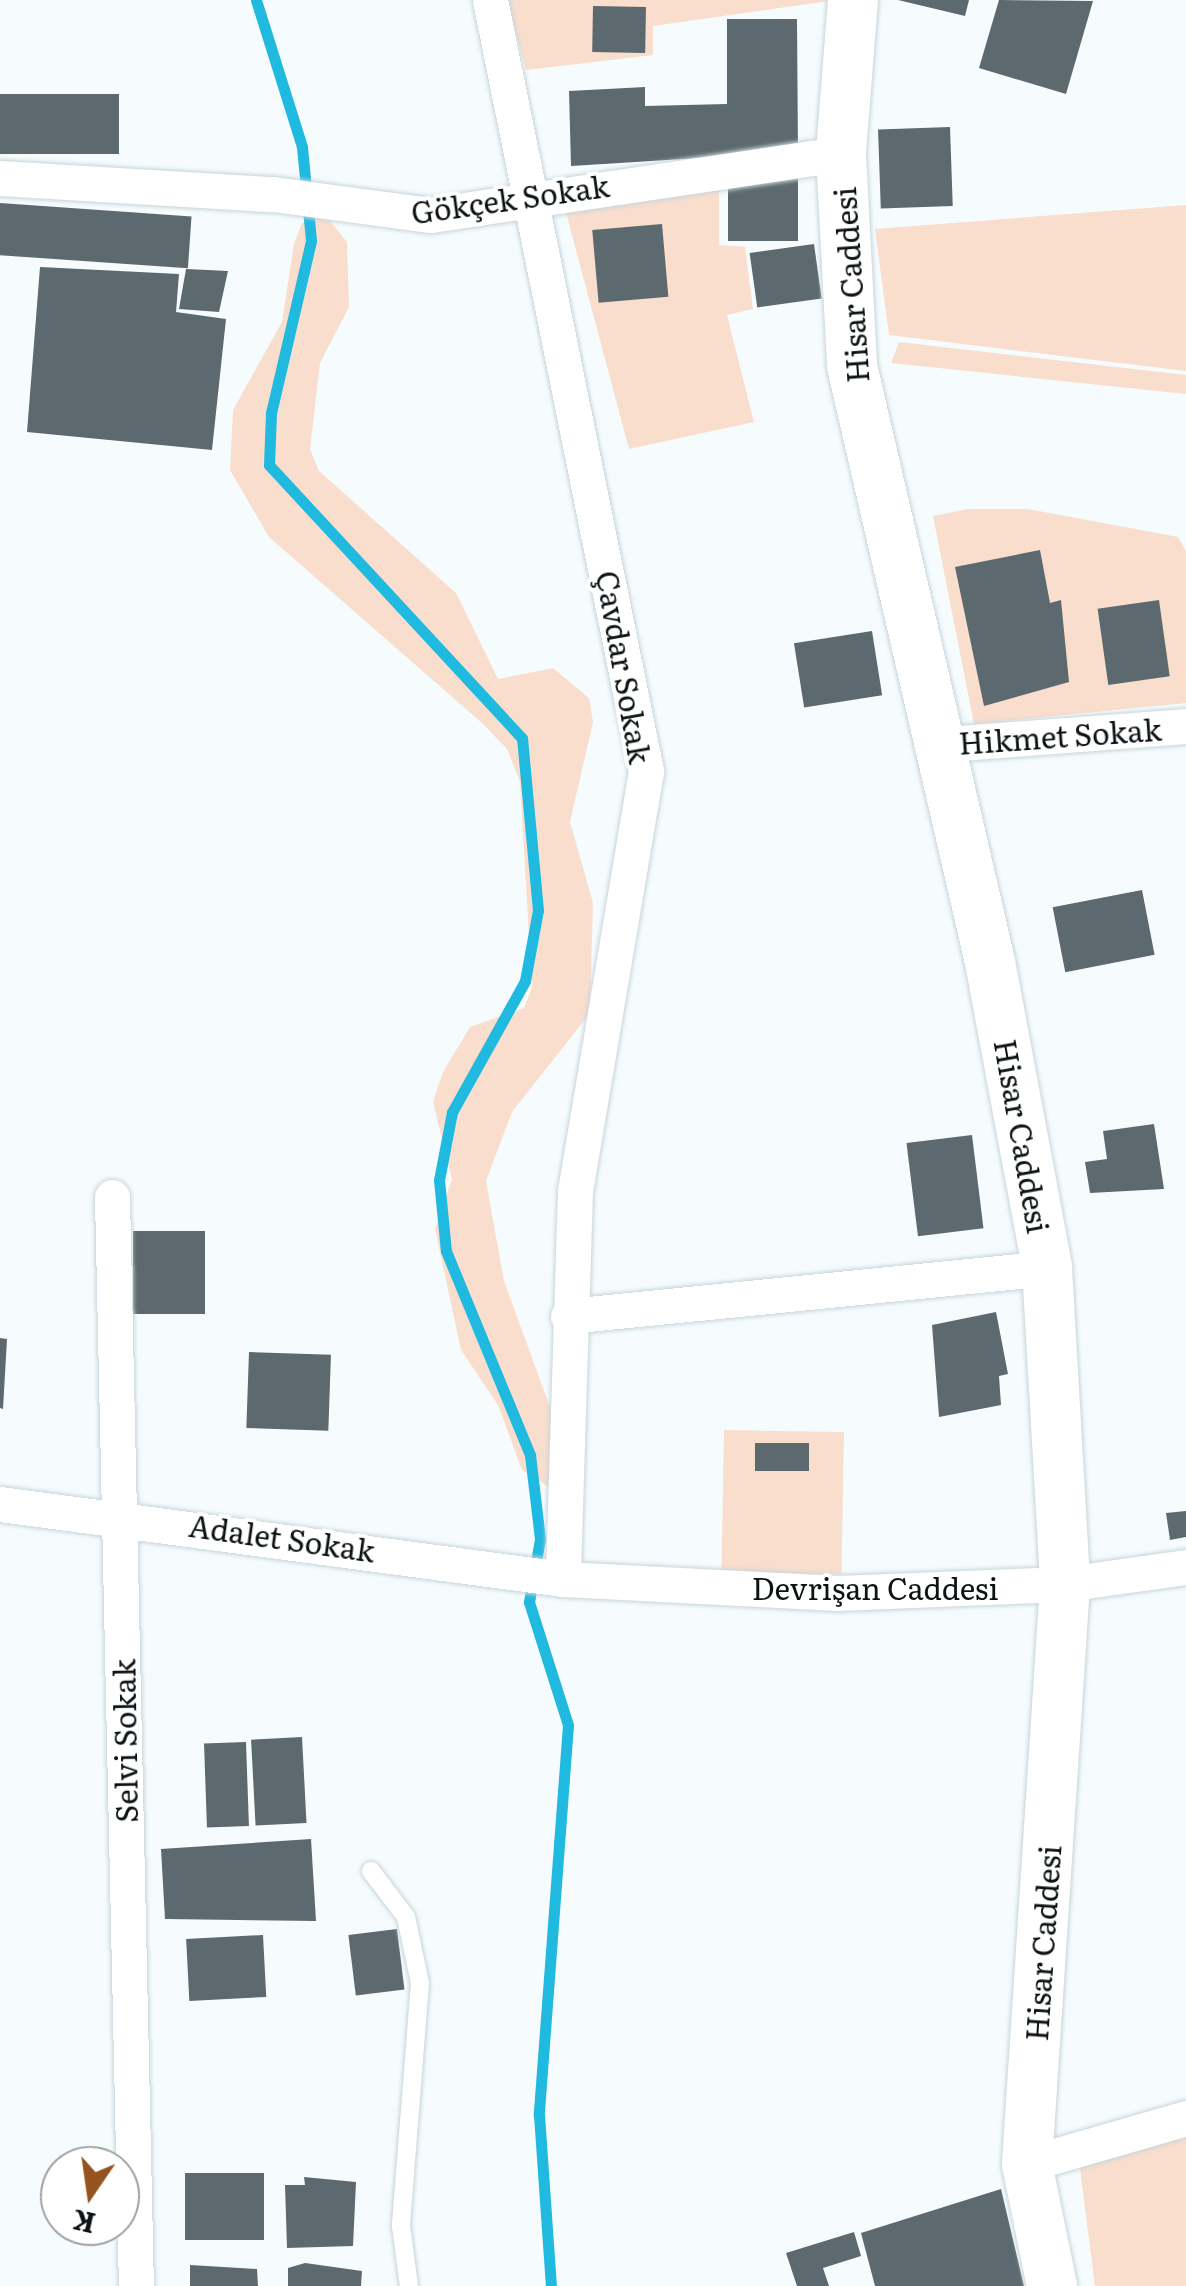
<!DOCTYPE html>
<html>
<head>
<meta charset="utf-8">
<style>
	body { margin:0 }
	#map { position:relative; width:1186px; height:2286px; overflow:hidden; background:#f6fcfe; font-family:Literata,serif }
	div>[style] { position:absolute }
	.green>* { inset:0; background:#f9decd; transform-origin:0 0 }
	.stream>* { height:11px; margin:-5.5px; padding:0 5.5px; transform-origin:5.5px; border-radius:5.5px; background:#20b9df }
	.building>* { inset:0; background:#5c696e; transform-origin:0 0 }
	.roads { filter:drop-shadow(0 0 2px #c7d5db) drop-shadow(0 0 2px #c7d5db) }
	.lane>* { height:18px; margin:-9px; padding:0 9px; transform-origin:9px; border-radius:9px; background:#fff }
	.street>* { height:35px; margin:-17.5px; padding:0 17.5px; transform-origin:17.5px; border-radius:17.5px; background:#fff }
	.secondary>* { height:50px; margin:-25px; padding:0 25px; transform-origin:25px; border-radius:25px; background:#fff }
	span { translate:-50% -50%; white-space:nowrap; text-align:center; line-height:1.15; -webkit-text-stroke:8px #fff; paint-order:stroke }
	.street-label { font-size:30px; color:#0d1314 }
	.north { position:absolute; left:40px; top:2146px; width:100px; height:100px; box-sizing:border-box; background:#fff; border:2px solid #9ea1a1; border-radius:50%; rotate:193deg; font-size:28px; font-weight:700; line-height:40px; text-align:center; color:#0d1314 }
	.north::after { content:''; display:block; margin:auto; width:35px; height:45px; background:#94531f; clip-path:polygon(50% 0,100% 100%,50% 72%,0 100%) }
</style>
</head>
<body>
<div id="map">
	<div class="green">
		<i style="clip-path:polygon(507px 0,836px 0,653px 26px,653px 55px,526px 70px)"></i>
		<i style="clip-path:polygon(719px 183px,719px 245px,745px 247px,753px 309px,727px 315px,754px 422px,629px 449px,564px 205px)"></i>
		<i style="clip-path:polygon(1186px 205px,1186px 371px,889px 335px,875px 229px)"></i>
		<i style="clip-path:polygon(326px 216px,347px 242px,349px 307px,320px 363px,310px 449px,319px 471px,456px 593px,498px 679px,553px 668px,589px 698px,593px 722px,570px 822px,593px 903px,590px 1013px,512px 1112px,486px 1181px,504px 1281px,554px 1418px,553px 1490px,522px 1470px,498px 1405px,461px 1350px,435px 1229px,452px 1179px,433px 1102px,443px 1072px,470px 1027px,524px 1008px,532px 987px,520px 782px,507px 749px,482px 723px,269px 537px,230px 470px,233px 410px,282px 322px,294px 244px,302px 223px)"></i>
		<i style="clip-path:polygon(899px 342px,1186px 375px,1186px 394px,891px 363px)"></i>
		<i style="clip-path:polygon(968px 509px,1028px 509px,1178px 537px,1186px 551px,1186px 703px,974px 724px,933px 516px)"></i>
		<i style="left:724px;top:1430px;width:120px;height:142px;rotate:1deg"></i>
		<i style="clip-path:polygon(1186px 2137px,1186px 2286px,1095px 2286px,1079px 2161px)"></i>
	</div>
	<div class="stream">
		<i style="left:256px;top:0;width:154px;rotate:72.6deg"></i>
		<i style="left:302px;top:147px;width:94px;rotate:84.5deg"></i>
		<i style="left:311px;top:241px;width:177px;rotate:103.1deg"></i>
		<i style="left:271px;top:413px;width:52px;rotate:92.2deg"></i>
		<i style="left:269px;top:465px;width:372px;rotate:47.2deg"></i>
		<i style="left:522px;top:738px;width:173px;rotate:84.7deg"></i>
		<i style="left:538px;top:910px;width:72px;rotate:100.4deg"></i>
		<i style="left:525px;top:981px;width:150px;rotate:119.1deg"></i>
		<i style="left:452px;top:1112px;width:69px;rotate:100.8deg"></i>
		<i style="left:439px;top:1180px;width:71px;rotate:84.4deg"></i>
		<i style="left:446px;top:1251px;width:221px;rotate:67.6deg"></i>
		<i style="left:530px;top:1455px;width:85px;rotate:83.2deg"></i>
		<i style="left:540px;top:1539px;width:64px;rotate:99.9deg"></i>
		<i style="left:529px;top:1602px;width:129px;rotate:72.4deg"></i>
		<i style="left:568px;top:1725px;width:391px;rotate:94.3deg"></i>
		<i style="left:539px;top:2115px;width:171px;rotate:86deg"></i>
	</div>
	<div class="building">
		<i style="clip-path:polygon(898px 0,969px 0,965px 16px)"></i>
		<i style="clip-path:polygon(999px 0,1093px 1px,1066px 94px,979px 68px)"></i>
		<i style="left:593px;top:6px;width:53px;height:46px;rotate:1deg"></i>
		<i style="clip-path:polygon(727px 19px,797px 19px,798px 152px,571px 166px,569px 91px,645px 87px,645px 106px,727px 104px)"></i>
		<i style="left:119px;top:94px;width:60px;height:119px;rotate:90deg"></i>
		<i style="left:950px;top:127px;width:79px;height:72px;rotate:88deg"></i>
		<i style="left:728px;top:176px;width:70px;height:65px"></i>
		<i style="left:0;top:203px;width:192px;height:52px;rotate:4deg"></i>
		<i style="left:662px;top:224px;width:73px;height:70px;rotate:85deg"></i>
		<i style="left:814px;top:244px;width:55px;height:65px;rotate:82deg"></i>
		<i style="clip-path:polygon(40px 267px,179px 274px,176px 312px,226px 319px,212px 450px,27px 432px)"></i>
		<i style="clip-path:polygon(186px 269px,228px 271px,219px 312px,179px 309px)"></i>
		<i style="clip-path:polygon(1040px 550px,1050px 603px,1061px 600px,1069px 682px,984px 706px,955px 567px)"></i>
		<i style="left:1159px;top:600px;width:77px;height:62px;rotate:82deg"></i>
		<i style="left:872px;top:631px;width:65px;height:79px;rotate:81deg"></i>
		<i style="left:1142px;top:890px;width:66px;height:91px;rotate:79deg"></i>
		<i style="clip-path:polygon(1154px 1124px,1164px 1189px,1090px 1193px,1085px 1162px,1107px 1159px,1103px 1131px)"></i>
		<i style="left:972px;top:1135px;width:94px;height:66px;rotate:83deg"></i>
		<i style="left:133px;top:1231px;width:72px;height:83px"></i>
		<i style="clip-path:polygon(996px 1312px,1008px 1374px,999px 1376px,1001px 1405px,939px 1417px,932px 1325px)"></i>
		<i style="clip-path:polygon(0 1338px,7px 1339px,3px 1409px,0 1408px)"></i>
		<i style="left:249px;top:1352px;width:82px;height:76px;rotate:2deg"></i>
		<i style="left:755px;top:1443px;width:54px;height:28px"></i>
		<i style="clip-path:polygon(1186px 1511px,1186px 1537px,1170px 1540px,1166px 1513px)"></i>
		<i style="left:302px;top:1737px;width:86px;height:51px;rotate:87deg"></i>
		<i style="left:246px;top:1742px;width:84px;height:42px;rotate:88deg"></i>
		<i style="clip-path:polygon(311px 1839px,316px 1921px,165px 1919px,161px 1849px)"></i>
		<i style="left:397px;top:1929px;width:61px;height:49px;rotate:83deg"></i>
		<i style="left:263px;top:1935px;width:62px;height:77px;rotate:87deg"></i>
		<i style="left:185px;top:2173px;width:79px;height:67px"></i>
		<i style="clip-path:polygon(304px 2177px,356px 2182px,353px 2246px,287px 2248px,285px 2185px,305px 2185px)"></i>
		<i style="clip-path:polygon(1001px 2189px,1024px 2286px,875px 2286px,861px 2233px)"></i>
		<i style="clip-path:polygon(854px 2232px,861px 2256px,823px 2268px,829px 2286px,797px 2286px,786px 2253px)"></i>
		<i style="clip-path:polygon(305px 2263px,362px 2271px,361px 2286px,288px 2286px,288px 2268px)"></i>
		<i style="clip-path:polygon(190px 2265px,257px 2269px,258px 2286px,190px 2286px)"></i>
	</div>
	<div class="roads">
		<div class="lane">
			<i style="left:371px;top:1871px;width:58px;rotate:52.7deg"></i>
			<i style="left:406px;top:1917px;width:67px;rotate:78deg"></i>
			<i style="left:420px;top:1983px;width:244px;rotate:94.5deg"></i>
			<i style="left:401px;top:2226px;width:61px;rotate:82.4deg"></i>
		</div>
		<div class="street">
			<i style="left:490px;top:0;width:787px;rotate:78.56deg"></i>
			<i style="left:646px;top:771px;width:425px;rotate:99.6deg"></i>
			<i style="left:575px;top:1190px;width:389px;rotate:91.8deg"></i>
			<i style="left:0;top:178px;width:273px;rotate:3.4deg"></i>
			<i style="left:273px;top:194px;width:159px;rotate:7.6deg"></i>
			<i style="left:431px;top:215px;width:415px;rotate:-8.5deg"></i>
			<i style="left:934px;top:745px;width:253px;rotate:-4.3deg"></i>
			<i style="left:112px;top:1197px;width:1089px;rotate:88.74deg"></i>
			<i style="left:568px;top:1316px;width:481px;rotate:-5.7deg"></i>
			<i style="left:0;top:1504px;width:568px;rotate:7.59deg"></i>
			<i style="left:563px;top:1579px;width:275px;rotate:2.9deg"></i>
			<i style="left:838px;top:1593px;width:227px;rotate:-2.3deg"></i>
			<i style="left:1065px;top:1584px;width:122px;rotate:-8deg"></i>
			<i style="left:1027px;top:2164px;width:166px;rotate:-16.1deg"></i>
		</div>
		<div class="secondary">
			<i style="left:853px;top:0;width:154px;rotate:94.5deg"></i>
			<i style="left:841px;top:154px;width:212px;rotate:87deg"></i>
			<i style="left:852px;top:366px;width:612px;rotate:76.96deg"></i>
			<i style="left:990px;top:962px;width:311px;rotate:79.4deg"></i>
			<i style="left:1047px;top:1268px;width:317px;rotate:86.7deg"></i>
			<i style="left:1065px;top:1584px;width:581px;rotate:93.75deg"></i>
			<i style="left:1027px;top:2164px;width:125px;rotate:78.4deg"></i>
		</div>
	</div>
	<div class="street-label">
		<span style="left:510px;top:198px;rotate:-8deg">Gökçek Sokak</span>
		<span style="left:850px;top:285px;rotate:-94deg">Hisar Caddesi</span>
		<span style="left:625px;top:667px;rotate:80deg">Çavdar Sokak</span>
		<span style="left:1060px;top:735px;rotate:-4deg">Hikmet Sokak</span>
		<span style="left:1023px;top:1136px;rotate:80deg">Hisar Caddesi</span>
		<span style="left:282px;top:1537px;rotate:8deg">Adalet Sokak</span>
		<span style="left:875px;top:1587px">Devrişan Caddesi</span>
		<span style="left:124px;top:1741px;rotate:-91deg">Selvi Sokak</span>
		<span style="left:1042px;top:1943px;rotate:-86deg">Hisar Caddesi</span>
	</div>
	<div class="north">K</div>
</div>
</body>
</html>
